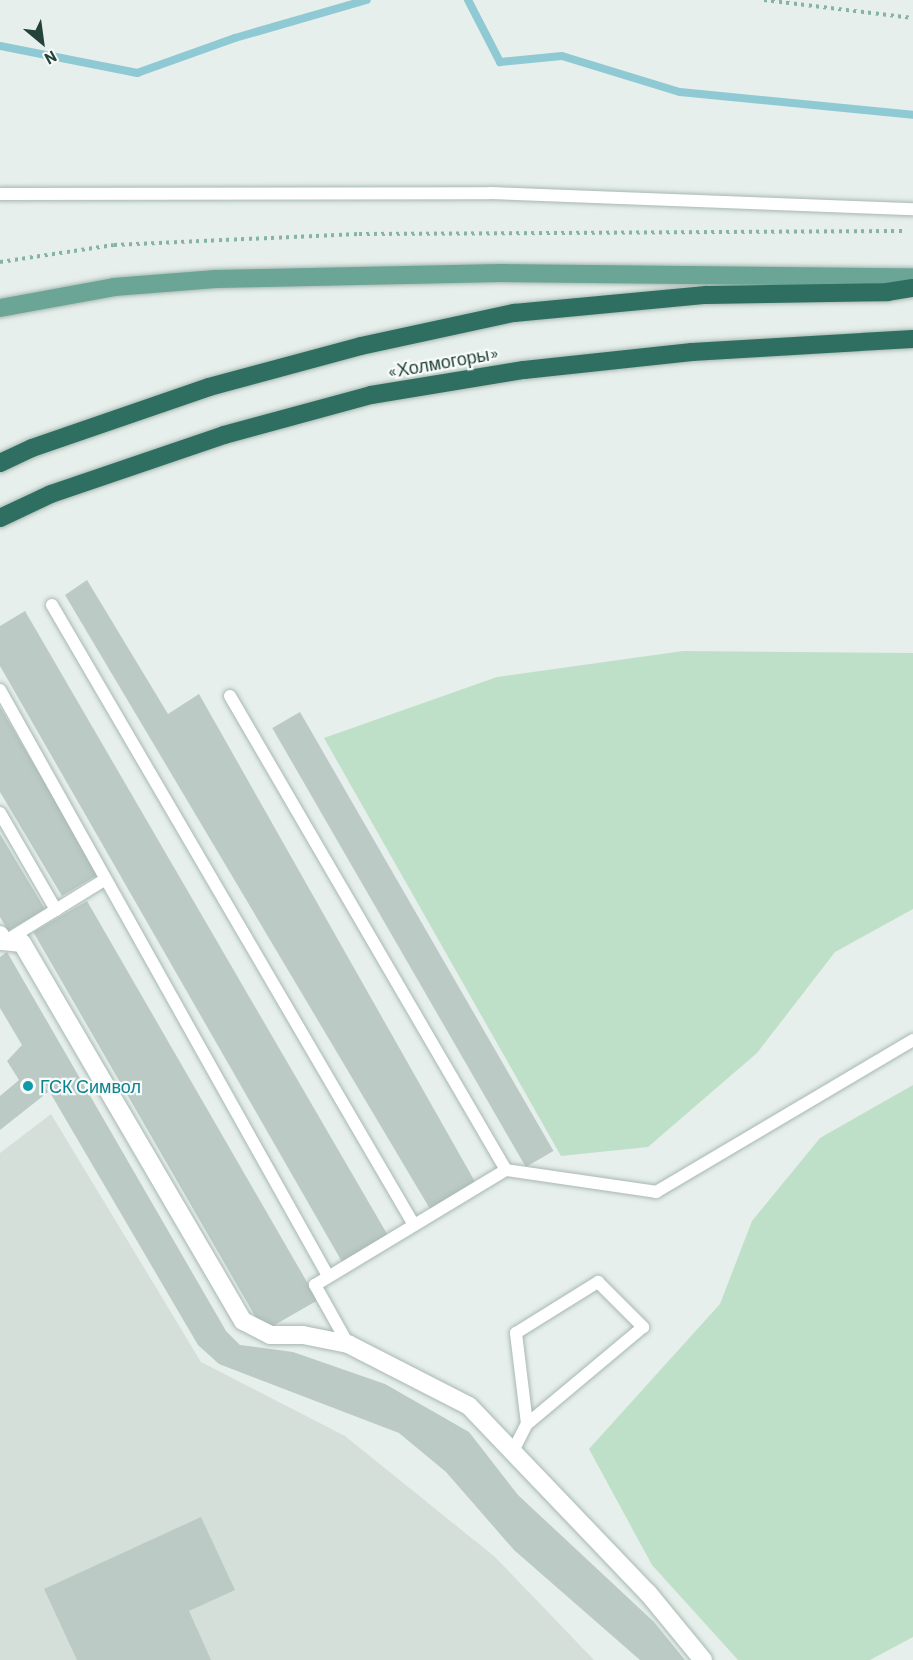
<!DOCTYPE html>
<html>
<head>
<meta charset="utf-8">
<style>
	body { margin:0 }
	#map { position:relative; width:913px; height:1660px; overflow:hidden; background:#e6efeb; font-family:Barlow,sans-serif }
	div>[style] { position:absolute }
	.built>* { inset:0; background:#d4dfda }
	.green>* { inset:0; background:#bfe0c8 }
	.stream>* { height:8px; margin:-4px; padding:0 4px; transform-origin:4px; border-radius:4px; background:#8ec9d4 }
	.building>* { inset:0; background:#bbcac4; transform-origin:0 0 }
	.path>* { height:4px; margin-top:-2px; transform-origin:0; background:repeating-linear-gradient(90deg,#86b3a5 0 3px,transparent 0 7.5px) }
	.roads { filter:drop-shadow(0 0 2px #a8b8b2) drop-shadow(0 0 2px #a8b8b2) }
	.lane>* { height:12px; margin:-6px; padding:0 6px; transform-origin:6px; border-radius:6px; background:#fff }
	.street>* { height:18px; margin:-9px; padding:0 9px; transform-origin:9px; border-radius:9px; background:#fff }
	.primary>* { height:18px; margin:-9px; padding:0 9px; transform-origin:9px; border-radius:9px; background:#6aa596 }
	.highway>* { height:18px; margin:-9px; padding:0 9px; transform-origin:9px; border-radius:9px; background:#2f6f62 }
	.dots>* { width:16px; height:16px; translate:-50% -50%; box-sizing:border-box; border:3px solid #f7fbf9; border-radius:50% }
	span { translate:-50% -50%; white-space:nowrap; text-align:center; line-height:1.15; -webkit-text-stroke:4.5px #f7fbf9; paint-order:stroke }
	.street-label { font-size:18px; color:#24423a }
	.culture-label { font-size:18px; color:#0d838f }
	.left { translate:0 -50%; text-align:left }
	.north { position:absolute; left:12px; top:12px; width:60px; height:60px; -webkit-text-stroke:4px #f7fbf9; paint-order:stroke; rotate:151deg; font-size:16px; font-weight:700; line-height:24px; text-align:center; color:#24423a }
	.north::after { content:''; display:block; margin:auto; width:21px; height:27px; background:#24423a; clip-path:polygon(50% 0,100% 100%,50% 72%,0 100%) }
</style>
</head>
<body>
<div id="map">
	<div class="built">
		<i style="clip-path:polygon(51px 1114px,201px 1362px,345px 1436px,495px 1557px,594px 1660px,0 1660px,0 1153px)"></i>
	</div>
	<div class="green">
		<i style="clip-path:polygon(683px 651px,913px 653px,913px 909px,835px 952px,757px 1053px,648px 1147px,561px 1156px,324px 738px,497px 677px)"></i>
		<i style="clip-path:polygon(913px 1085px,913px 1637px,870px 1660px,738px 1660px,652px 1565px,589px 1449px,720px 1304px,752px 1221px,820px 1138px)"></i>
	</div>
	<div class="stream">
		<i style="left:468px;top:0;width:70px;rotate:62.7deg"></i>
		<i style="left:500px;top:62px;width:62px;rotate:-5.5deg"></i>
		<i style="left:562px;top:56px;width:123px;rotate:17deg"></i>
		<i style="left:680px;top:92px;width:234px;rotate:5.6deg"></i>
		<i style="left:0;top:46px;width:140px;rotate:11.1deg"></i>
		<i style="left:137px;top:73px;width:104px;rotate:-19.7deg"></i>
		<i style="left:235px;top:38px;width:137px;rotate:-16.1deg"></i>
	</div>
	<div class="building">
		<i style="clip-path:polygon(87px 580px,168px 714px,199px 694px,478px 1187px,433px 1214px,65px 595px)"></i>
		<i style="clip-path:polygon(25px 611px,390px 1239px,345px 1267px,0 666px,0 626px)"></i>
		<i style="clip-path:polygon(0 707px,99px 874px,62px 896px,0 792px)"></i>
		<i style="left:300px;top:712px;width:507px;height:32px;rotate:60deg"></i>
		<i style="clip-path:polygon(0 834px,45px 909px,8px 931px,0 917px)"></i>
		<i style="left:87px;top:901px;width:461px;height:62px;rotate:60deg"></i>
		<i style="clip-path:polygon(7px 952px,226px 1331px,240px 1345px,293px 1352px,385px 1384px,469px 1432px,518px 1495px,654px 1622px,685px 1660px,640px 1660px,514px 1550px,446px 1472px,399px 1433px,219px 1364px,198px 1345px,45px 1084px,48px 1092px,0 1130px,0 1096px,19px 1080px,7px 1061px,22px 1045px,0 1008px,0 957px)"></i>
		<i style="clip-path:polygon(201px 1517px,235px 1590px,189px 1611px,211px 1660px,77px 1660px,44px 1589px)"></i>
	</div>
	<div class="path">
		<i style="left:764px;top:0;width:150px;rotate:6.9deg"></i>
		<i style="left:0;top:262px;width:115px;rotate:-8.5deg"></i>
		<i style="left:114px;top:245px;width:245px;rotate:-2.6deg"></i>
		<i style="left:359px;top:234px;width:544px;rotate:-0.32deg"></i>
	</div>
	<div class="roads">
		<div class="lane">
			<i style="left:0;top:194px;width:490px;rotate:-0.1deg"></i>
			<i style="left:490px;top:193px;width:423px;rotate:2.2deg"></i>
			<i style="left:52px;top:605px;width:718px;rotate:59.72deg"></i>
			<i style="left:0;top:690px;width:672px;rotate:60.76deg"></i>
			<i style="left:230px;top:696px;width:548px;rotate:59.79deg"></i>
			<i style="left:0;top:813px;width:112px;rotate:60deg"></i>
			<i style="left:7px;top:940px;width:114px;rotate:-31.7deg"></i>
			<i style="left:348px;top:1344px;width:68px;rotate:-119.2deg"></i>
			<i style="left:315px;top:1285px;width:223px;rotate:-31.1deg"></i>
			<i style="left:506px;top:1170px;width:152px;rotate:8.3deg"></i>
			<i style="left:656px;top:1192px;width:299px;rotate:-30.6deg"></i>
			<i style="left:512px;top:1453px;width:33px;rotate:-63deg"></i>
			<i style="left:527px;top:1424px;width:92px;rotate:-96.9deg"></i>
			<i style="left:516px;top:1333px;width:97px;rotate:-31.9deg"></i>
			<i style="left:598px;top:1282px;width:64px;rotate:45deg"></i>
			<i style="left:643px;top:1327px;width:151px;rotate:140.1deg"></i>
		</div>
		<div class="street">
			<i style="left:0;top:935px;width:7px;rotate:63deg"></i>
			<i style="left:3px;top:941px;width:19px;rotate:6deg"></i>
			<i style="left:22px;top:943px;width:438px;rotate:59.7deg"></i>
			<i style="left:243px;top:1321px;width:30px;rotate:27deg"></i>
			<i style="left:270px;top:1335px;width:33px"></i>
			<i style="left:303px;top:1335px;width:46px;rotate:11.3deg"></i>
			<i style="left:348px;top:1344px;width:136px;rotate:27.1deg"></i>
			<i style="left:469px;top:1406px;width:259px;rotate:46.3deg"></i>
			<i style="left:648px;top:1593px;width:87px;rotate:50.6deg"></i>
		</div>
		<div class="primary">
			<i style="left:0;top:308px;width:116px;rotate:-10.4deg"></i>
			<i style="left:114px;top:287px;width:102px;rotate:-4.5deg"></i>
			<i style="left:216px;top:279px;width:288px;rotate:-1.2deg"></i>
			<i style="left:504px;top:273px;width:409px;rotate:0.6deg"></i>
		</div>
		<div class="highway">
			<i style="left:0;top:463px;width:35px;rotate:-25deg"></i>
			<i style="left:32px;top:448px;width:187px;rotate:-19deg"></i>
			<i style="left:209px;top:387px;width:157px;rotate:-15.1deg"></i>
			<i style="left:361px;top:346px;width:157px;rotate:-12.2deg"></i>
			<i style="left:514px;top:313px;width:193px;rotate:-5.4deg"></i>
			<i style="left:706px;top:295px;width:181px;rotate:-0.9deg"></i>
			<i style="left:887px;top:292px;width:26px;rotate:-9deg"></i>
			<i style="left:0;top:518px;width:56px;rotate:-25.2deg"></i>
			<i style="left:51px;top:494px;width:183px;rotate:-18.8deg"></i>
			<i style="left:224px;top:435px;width:152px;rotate:-15.2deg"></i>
			<i style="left:371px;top:395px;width:155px;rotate:-9.3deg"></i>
			<i style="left:524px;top:370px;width:169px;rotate:-6.1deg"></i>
			<i style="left:692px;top:352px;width:221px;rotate:-3.4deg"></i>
		</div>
	</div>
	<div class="dots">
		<i style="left:28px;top:1086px;background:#0f9aa8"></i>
	</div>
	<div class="street-label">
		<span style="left:443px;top:362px;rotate:-10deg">«Холмогоры»</span>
	</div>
	<div class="culture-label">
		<span class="left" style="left:40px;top:1086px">ГСК Символ</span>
	</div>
	<div class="north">N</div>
</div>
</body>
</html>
